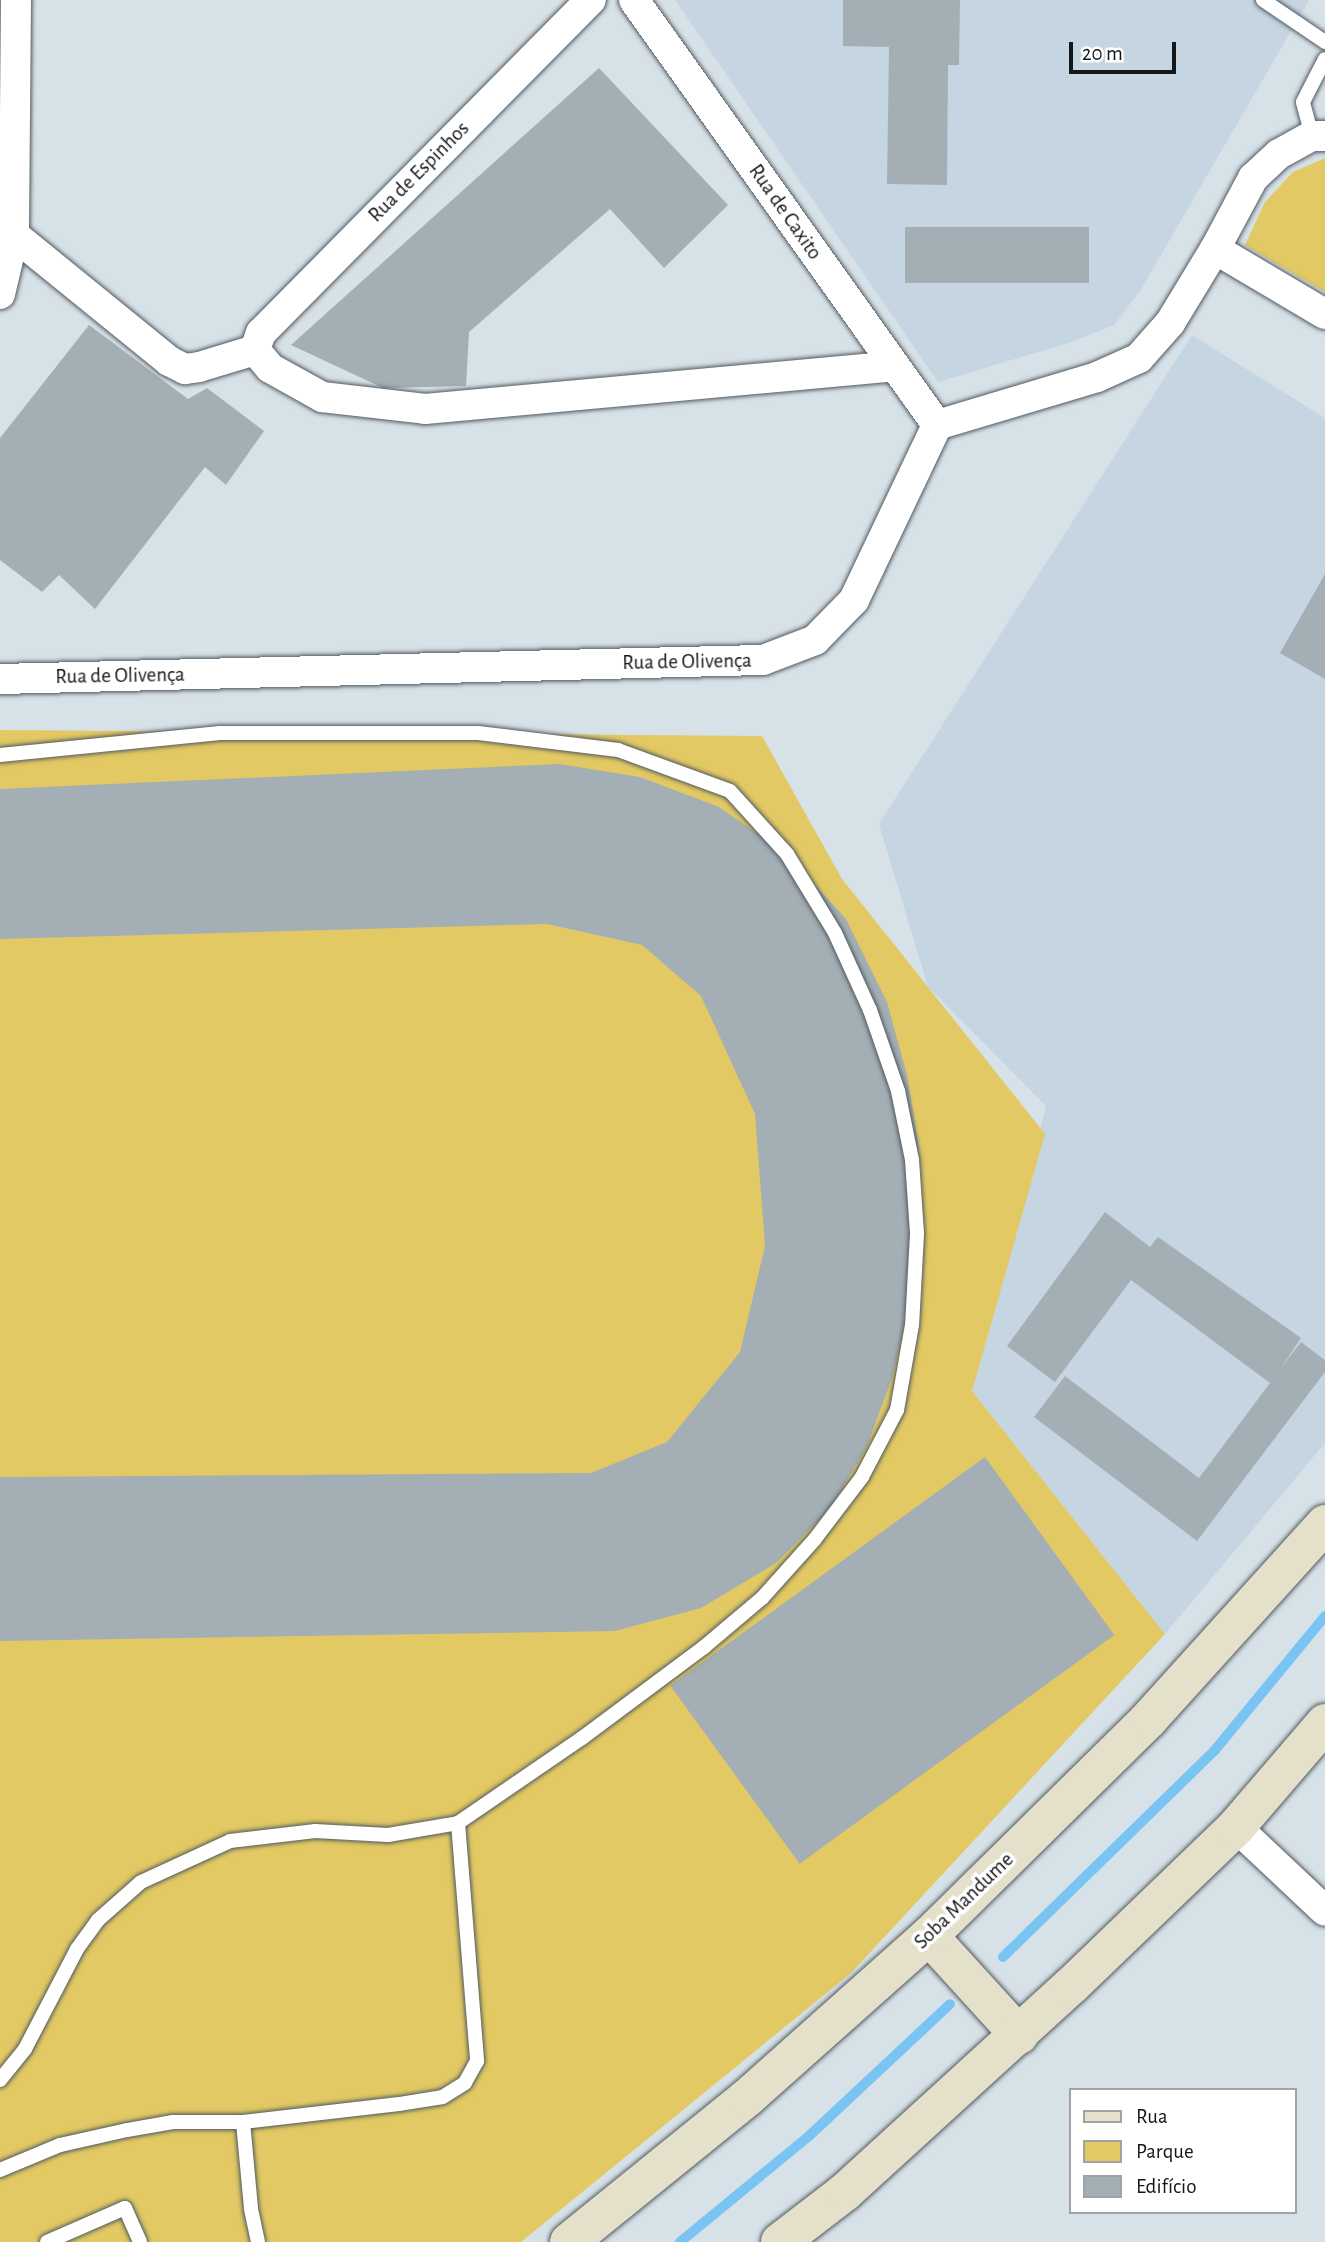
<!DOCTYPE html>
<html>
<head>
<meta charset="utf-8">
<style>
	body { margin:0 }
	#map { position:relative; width:1325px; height:2242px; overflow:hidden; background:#d7e1e8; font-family:"Alegreya Sans",sans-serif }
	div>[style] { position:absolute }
	.built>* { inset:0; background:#c5d6e2 }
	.green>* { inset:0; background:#e2c963 }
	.stream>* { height:10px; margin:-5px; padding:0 5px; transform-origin:5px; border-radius:5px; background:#79c4f3 }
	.building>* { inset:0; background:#a4aeb5; transform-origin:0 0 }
	.roads { filter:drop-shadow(0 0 2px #515a60) drop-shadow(0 0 2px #515a60) }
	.service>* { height:14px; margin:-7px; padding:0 7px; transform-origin:7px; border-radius:7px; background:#fff }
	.minor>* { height:30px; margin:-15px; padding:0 15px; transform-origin:15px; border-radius:15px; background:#fff }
	.secondary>* { height:38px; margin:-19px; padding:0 19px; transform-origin:19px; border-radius:19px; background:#e5e0ca }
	span { translate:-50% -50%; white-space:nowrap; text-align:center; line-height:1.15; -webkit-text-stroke:7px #fff; paint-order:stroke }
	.street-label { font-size:21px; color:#131719 }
	.legend { position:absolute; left:1069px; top:2088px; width:228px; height:126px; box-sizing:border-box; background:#fff; border:2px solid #a1a2a3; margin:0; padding:9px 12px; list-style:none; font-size:21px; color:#131719 }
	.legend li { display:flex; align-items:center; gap:14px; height:35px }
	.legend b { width:35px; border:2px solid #a1a2a3 }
	.scale { position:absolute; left:1069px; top:42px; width:107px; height:32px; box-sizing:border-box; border:4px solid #131719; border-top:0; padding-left:9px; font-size:21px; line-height:24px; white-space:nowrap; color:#131719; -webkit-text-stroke:5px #fff; paint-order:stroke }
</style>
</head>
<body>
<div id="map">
	<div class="built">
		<i style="clip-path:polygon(675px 0,1309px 0,1140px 291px,1114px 325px,1072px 342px,938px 382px)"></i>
		<i style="clip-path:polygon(1192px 335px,1325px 418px,1325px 1443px,1165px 1634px,972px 1391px,1046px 1106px,928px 987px,879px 824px)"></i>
	</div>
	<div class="green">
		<i style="clip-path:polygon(1325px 158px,1325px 292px,1245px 245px,1265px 202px,1293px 172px)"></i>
		<i style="clip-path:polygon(0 730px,762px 736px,842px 879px,1045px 1134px,972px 1391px,1165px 1634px,851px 1973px,521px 2242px,0 2242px)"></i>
	</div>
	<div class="stream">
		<i style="left:1003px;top:1957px;width:296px;rotate:-44.3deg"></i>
		<i style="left:1215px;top:1750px;width:173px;rotate:-50.6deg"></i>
		<i style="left:680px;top:2242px;width:167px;rotate:-39.4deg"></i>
		<i style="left:809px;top:2136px;width:193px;rotate:-43.1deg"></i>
	</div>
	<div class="building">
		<i style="clip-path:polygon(843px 0,960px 0,959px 65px,948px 65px,947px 185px,887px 184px,889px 47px,843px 46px)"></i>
		<i style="clip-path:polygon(599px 68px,728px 205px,664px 268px,610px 209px,469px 332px,466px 386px,383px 388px,291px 345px)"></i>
		<i style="left:1089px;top:227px;width:56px;height:184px;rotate:90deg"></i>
		<i style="clip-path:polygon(89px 325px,188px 399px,207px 388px,264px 431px,226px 485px,205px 467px,95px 609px,59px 575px,42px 592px,0 560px,0 438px)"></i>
		<i style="clip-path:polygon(1325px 574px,1325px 679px,1280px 653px)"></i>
		<i style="clip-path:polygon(559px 764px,640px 777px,719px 807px,787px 854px,846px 919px,887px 1002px,907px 1075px,919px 1147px,917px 1228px,909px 1305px,892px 1378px,867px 1446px,830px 1509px,776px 1563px,701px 1608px,615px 1631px,0 1641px,0 1477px,591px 1473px,667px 1442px,740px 1352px,765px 1246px,755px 1114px,701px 996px,642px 945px,547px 924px,0 939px,0 789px)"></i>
		<i style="clip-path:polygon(1105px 1212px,1150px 1247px,1158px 1237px,1301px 1338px,1281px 1368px,1301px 1342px,1325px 1360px,1325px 1372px,1197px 1541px,1034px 1417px,1065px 1376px,1199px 1478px,1270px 1383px,1131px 1280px,1055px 1382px,1007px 1346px)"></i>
		<i style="left:985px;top:1457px;width:220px;height:389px;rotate:54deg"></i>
	</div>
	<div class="roads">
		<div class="service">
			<i style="left:1263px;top:0;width:75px;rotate:34.1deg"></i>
			<i style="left:1312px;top:136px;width:35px;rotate:-105deg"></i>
			<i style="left:1303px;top:102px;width:48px;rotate:-62.9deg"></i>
			<i style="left:0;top:755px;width:221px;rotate:-5.7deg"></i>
			<i style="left:220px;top:733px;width:258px"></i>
			<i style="left:478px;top:733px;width:141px;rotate:6.9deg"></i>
			<i style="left:618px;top:750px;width:119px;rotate:20.1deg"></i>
			<i style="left:730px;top:791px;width:85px;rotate:47.9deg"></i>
			<i style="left:787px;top:854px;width:92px;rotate:58.7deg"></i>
			<i style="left:835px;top:933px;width:85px;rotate:65.6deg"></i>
			<i style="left:870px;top:1010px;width:86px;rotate:70.9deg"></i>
			<i style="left:898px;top:1091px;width:70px;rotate:78.5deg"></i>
			<i style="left:912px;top:1160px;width:74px;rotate:86.1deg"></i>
			<i style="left:917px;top:1234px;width:91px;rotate:93.1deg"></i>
			<i style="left:912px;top:1325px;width:86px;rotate:100deg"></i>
			<i style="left:897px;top:1410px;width:76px;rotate:117.6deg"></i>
			<i style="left:862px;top:1477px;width:78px;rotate:127.2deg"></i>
			<i style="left:815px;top:1539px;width:79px;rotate:131.9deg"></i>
			<i style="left:762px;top:1598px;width:76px;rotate:139.8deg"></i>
			<i style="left:704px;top:1647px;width:152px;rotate:143.3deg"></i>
			<i style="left:582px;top:1738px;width:150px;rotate:145.6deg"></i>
			<i style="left:0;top:2080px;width:40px;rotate:-51deg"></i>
			<i style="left:25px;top:2049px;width:113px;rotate:-62.5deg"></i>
			<i style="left:77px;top:1949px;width:36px;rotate:-54deg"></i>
			<i style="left:98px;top:1920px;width:57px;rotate:-41.5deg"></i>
			<i style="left:141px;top:1882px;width:98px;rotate:-24.7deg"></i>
			<i style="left:230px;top:1841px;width:86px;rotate:-6.7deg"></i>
			<i style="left:315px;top:1831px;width:73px;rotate:3.1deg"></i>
			<i style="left:388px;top:1835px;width:71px;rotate:-9.7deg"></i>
			<i style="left:458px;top:1823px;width:239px;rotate:85.4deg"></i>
			<i style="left:477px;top:2061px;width:25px;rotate:119deg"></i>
			<i style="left:465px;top:2083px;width:26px;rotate:148deg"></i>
			<i style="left:443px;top:2097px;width:45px;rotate:171deg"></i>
			<i style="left:399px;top:2104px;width:157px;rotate:173.4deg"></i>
			<i style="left:243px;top:2122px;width:70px;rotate:180deg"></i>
			<i style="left:173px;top:2122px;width:47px;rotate:170.1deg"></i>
			<i style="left:127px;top:2130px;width:69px;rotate:167.4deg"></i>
			<i style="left:60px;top:2145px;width:65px;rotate:157.4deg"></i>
			<i style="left:243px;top:2122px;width:87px;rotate:84.7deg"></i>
			<i style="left:251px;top:2209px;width:34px;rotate:78deg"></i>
			<i style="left:47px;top:2242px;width:85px;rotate:-23.6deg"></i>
			<i style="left:125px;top:2208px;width:37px;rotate:66deg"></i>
		</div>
		<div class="minor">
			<i style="left:16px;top:0;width:235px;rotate:90.5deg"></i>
			<i style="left:14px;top:235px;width:200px;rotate:39.1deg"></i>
			<i style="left:169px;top:361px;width:18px;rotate:27deg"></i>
			<i style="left:185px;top:369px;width:14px;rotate:-8deg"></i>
			<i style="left:199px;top:367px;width:59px;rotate:-16.9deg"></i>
			<i style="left:634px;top:0;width:522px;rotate:54.51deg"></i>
			<i style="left:1215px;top:249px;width:128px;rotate:30.6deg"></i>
			<i style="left:0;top:294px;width:61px;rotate:-76.7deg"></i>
			<i style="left:255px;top:350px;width:23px;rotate:50deg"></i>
			<i style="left:270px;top:368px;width:60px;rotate:29.1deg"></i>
			<i style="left:322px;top:397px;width:104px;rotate:6.6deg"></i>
			<i style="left:425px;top:409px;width:471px;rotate:-5.2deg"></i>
			<i style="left:255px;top:350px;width:18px;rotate:-71deg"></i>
			<i style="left:261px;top:333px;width:469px;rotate:-45.3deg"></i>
			<i style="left:0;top:679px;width:763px;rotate:-1.43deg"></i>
			<i style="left:763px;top:660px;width:56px;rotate:-21deg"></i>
			<i style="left:815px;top:640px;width:56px;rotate:-45.7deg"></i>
			<i style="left:854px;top:600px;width:194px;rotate:-64.6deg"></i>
			<i style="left:937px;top:425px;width:167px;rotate:-16.7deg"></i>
			<i style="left:1097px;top:377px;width:46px;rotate:-24.3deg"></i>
			<i style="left:1139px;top:358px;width:47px;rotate:-48.5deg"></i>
			<i style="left:1170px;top:323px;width:87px;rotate:-58.7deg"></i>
			<i style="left:1215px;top:249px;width:81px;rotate:-61.8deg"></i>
			<i style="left:1253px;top:178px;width:35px;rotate:-43deg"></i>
			<i style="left:1279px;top:154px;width:38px;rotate:-29deg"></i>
			<i style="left:1312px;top:136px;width:13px"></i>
			<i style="left:1236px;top:1827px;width:122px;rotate:43.3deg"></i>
		</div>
		<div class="secondary">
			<i style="left:929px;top:1936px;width:134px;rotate:47.7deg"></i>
			<i style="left:569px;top:2242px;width:230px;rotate:-39deg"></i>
			<i style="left:748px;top:2097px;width:242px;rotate:-41.7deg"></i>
			<i style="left:929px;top:1936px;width:309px;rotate:-44.6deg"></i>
			<i style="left:1149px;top:1719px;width:263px;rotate:-47.9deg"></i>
			<i style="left:780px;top:2242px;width:82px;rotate:-37.6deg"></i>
			<i style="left:845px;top:2192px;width:307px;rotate:-42.4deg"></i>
			<i style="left:1072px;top:1985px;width:228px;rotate:-43.9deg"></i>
			<i style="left:1236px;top:1827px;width:137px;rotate:-49.4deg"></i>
		</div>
	</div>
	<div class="street-label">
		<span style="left:419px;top:172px;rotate:-45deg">Rua de Espinhos</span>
		<span style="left:785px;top:212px;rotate:55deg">Rua de Caxito</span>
		<span style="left:687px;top:662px;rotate:-1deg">Rua de Olivença</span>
		<span style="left:120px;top:676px;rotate:-1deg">Rua de Olivença</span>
		<span style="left:964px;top:1901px;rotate:-44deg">Soba Mandume</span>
	</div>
	<ul class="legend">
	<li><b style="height:9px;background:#e5e0ca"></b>Rua</li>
	<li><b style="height:19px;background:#e2c963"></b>Parque</li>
	<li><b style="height:19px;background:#a4aeb5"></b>Edifício</li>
	</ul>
	<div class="scale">20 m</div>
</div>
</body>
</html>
